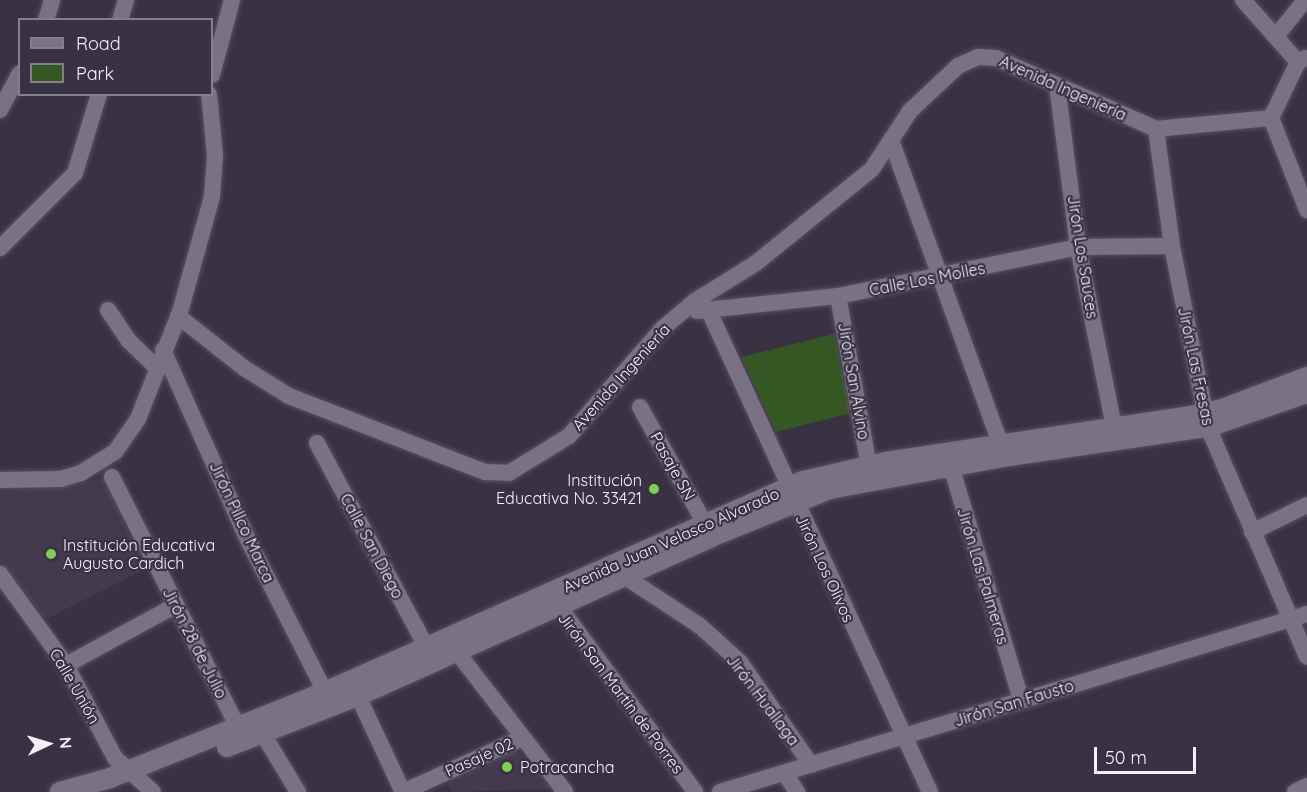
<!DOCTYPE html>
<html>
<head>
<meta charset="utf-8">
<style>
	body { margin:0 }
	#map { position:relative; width:1307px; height:792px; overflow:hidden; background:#393243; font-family:Quicksand,sans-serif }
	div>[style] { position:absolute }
	.built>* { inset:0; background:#443a50 }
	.green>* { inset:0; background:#355723 }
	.roads { filter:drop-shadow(0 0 2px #575160) drop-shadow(0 0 2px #575160) }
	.minor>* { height:16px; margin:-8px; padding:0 8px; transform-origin:8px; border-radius:8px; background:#797184 }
	.tertiary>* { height:20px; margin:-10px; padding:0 10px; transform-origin:10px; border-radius:10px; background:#797184 }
	.dots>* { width:16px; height:16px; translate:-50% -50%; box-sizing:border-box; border:3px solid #393243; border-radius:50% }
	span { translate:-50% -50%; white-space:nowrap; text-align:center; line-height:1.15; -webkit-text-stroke:4.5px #393243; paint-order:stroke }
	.street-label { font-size:16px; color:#f5f0fc }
	.poi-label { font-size:16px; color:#f5f0fc }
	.right { translate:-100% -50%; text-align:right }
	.left { translate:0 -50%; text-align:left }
	.legend { position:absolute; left:18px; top:18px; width:195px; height:78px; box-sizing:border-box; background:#393243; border:2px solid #847e8d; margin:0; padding:8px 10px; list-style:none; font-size:18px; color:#f5f0fc }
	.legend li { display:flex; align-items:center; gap:12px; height:30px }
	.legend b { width:30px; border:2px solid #847e8d }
	.north { position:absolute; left:18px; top:714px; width:60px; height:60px; -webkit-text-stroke:4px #393243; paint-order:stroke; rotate:86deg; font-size:16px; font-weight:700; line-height:24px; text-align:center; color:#f5f0fc }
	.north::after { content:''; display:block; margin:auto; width:21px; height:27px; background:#f5f0fc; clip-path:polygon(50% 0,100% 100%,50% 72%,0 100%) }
	.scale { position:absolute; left:1094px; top:747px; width:102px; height:27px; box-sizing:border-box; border:3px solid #f5f0fc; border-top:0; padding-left:8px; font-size:18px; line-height:21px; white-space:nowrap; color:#f5f0fc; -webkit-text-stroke:4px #393243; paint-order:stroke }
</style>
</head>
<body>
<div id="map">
	<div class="built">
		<i style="clip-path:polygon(104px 477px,145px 569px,46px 619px,0 560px,0 492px,71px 486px)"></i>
		<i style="clip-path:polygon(517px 750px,551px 789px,452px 792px,448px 784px)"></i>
	</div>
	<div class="green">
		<i style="clip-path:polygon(834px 334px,851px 413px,776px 432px,742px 357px)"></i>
	</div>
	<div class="roads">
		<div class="minor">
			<i style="left:1243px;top:0;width:83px;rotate:48.4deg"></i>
			<i style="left:46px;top:20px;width:21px;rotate:-73deg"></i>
			<i style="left:120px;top:20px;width:21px;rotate:-73deg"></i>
			<i style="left:1277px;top:35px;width:45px;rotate:-51.3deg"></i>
			<i style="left:212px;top:75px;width:78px;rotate:-75.1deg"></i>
			<i style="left:1057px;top:85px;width:163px;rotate:82.6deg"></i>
			<i style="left:1078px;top:247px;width:184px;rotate:78.7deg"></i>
			<i style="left:0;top:110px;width:42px;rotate:-61.6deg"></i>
			<i style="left:1271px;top:118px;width:99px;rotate:68.6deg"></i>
			<i style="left:1271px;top:118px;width:62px;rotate:-64.3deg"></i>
			<i style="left:1298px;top:62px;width:9px;rotate:-27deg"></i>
			<i style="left:1156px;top:129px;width:118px;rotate:82.2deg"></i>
			<i style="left:1172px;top:246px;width:185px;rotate:78.8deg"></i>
			<i style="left:1208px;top:427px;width:250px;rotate:66.7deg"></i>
			<i style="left:891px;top:140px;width:322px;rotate:70.2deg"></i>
			<i style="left:0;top:248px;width:106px;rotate:-45deg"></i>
			<i style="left:75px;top:173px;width:83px;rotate:-73.1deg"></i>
			<i style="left:838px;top:296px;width:173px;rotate:79.7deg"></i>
			<i style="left:708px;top:309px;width:532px;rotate:65.32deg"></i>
			<i style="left:108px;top:310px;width:36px;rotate:56deg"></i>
			<i style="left:128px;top:340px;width:37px;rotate:44deg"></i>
			<i style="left:697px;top:311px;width:142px;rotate:-6.1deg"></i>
			<i style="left:838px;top:296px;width:245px;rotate:-11.5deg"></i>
			<i style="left:1078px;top:247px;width:94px;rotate:-0.6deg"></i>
			<i style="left:178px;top:316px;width:84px;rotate:38.2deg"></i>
			<i style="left:244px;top:368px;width:53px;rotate:31.9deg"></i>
			<i style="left:289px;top:396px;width:210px;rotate:21.2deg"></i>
			<i style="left:485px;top:472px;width:24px;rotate:2deg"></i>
			<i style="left:509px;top:473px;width:70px;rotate:-31.7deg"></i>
			<i style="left:569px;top:436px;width:143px;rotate:-49deg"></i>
			<i style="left:663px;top:328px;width:42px;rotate:-40.2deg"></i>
			<i style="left:695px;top:301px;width:72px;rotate:-31.9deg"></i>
			<i style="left:756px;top:263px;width:149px;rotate:-39deg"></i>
			<i style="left:872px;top:169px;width:69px;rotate:-56.8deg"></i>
			<i style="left:910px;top:111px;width:66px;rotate:-43.2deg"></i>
			<i style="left:958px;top:66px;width:22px;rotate:-24deg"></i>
			<i style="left:978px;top:57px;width:18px;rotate:3deg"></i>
			<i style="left:996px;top:58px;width:175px;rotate:23.9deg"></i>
			<i style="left:1156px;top:129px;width:116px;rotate:-5.5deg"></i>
			<i style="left:163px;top:350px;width:208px;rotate:65.9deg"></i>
			<i style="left:248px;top:540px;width:170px;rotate:63.1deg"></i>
			<i style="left:640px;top:407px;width:134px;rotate:60.9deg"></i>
			<i style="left:317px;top:443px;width:233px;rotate:61.8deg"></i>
			<i style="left:948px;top:456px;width:255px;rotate:73.3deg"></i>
			<i style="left:112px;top:477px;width:272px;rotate:63.3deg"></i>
			<i style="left:234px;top:720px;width:37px;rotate:31deg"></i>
			<i style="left:266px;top:739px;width:62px;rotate:58.9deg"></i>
			<i style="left:0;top:480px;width:61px;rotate:-0.9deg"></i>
			<i style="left:61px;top:479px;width:21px;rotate:-17deg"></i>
			<i style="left:81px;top:473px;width:40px;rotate:-32deg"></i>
			<i style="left:115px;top:452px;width:40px;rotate:-55.1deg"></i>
			<i style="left:138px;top:419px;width:115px;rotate:-68.6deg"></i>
			<i style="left:180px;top:312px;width:119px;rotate:-74.5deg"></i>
			<i style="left:212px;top:197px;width:42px;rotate:-85.9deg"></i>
			<i style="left:215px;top:155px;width:61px;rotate:-95.6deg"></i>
			<i style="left:1252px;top:532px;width:61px;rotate:-26.1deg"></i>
			<i style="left:0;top:574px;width:112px;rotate:54deg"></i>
			<i style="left:66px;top:665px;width:105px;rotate:62.2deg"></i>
			<i style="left:115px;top:758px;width:51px;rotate:41.8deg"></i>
			<i style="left:624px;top:576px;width:91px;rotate:33.3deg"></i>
			<i style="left:700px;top:626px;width:54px;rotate:42deg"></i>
			<i style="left:740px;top:662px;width:125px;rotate:55.4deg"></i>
			<i style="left:552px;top:597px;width:242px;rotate:53.7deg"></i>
			<i style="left:450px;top:643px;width:188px;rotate:52.3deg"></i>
			<i style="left:66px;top:665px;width:125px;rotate:-28.6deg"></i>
			<i style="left:358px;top:696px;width:106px;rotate:64.9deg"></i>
			<i style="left:785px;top:774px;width:22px;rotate:56deg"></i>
			<i style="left:403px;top:792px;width:131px;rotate:-24.4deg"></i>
			<i style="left:720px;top:792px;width:613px;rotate:-16.87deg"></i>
			<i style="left:1295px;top:792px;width:13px;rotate:-27deg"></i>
		</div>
		<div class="tertiary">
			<i style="left:227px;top:747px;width:141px;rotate:-21.3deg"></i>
			<i style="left:358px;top:696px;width:387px;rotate:-24.2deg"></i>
			<i style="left:711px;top:537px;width:128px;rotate:-22deg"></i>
			<i style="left:830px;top:489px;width:175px;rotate:-10.5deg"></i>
			<i style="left:1002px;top:457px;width:208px;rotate:-8.3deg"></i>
			<i style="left:1208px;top:427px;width:105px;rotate:-19deg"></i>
			<i style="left:60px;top:792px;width:52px;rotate:-15.6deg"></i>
			<i style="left:110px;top:778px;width:232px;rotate:-21.8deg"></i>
			<i style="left:325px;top:692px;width:522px;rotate:-23.82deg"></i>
			<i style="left:803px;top:481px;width:85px;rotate:-12.9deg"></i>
			<i style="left:886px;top:462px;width:307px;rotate:-8.6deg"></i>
			<i style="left:1190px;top:416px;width:33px;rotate:-12deg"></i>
			<i style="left:1222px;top:409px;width:91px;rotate:-20.6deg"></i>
		</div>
	</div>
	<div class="dots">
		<i style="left:654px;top:489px;background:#7fd052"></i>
		<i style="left:51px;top:554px;background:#7fd052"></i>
		<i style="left:507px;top:767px;background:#7fd052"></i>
	</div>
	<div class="street-label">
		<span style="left:1063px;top:88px;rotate:24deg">Avenida Ingeniería</span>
		<span style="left:1083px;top:257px;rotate:81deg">Jirón Los Sauces</span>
		<span style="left:927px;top:279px;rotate:-11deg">Calle Los Molles</span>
		<span style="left:1196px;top:366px;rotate:78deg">Jirón Las Fresas</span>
		<span style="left:621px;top:377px;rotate:-48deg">Avenida Ingeniería</span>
		<span style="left:854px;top:381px;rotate:80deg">Jirón San Alvino</span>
		<span style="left:673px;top:466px;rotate:61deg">Pasaje SN</span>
		<span style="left:242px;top:522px;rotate:65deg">Jirón Pillco Marca</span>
		<span style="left:671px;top:540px;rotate:-24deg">Avenida Juan Velasco Alvarado</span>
		<span style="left:372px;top:546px;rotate:62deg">Calle San Diego</span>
		<span style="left:825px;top:568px;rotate:65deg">Jirón Los Olivos</span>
		<span style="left:983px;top:576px;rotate:73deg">Jirón Las Palmeras</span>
		<span style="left:195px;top:643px;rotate:63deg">Jirón 28 de Julio</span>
		<span style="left:75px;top:686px;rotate:60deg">Calle Unión</span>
		<span style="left:621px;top:693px;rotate:53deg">Jirón San Martín de Porres</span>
		<span style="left:763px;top:700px;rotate:53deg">Jirón Huallaga</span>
		<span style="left:1014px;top:703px;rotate:-17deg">Jirón San Fausto</span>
		<span style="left:479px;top:757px;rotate:-24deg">Pasaje 02</span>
	</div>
	<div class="poi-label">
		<span class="right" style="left:642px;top:489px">Institución<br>Educativa No. 33421</span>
		<span class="left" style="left:63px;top:554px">Institución Educativa<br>Augusto Cardich</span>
		<span class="left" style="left:520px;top:767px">Potracancha</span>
	</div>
	<ul class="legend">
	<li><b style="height:8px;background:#797184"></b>Road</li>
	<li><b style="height:16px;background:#355723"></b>Park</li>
	</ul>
	<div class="north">N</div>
	<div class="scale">50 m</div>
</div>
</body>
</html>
